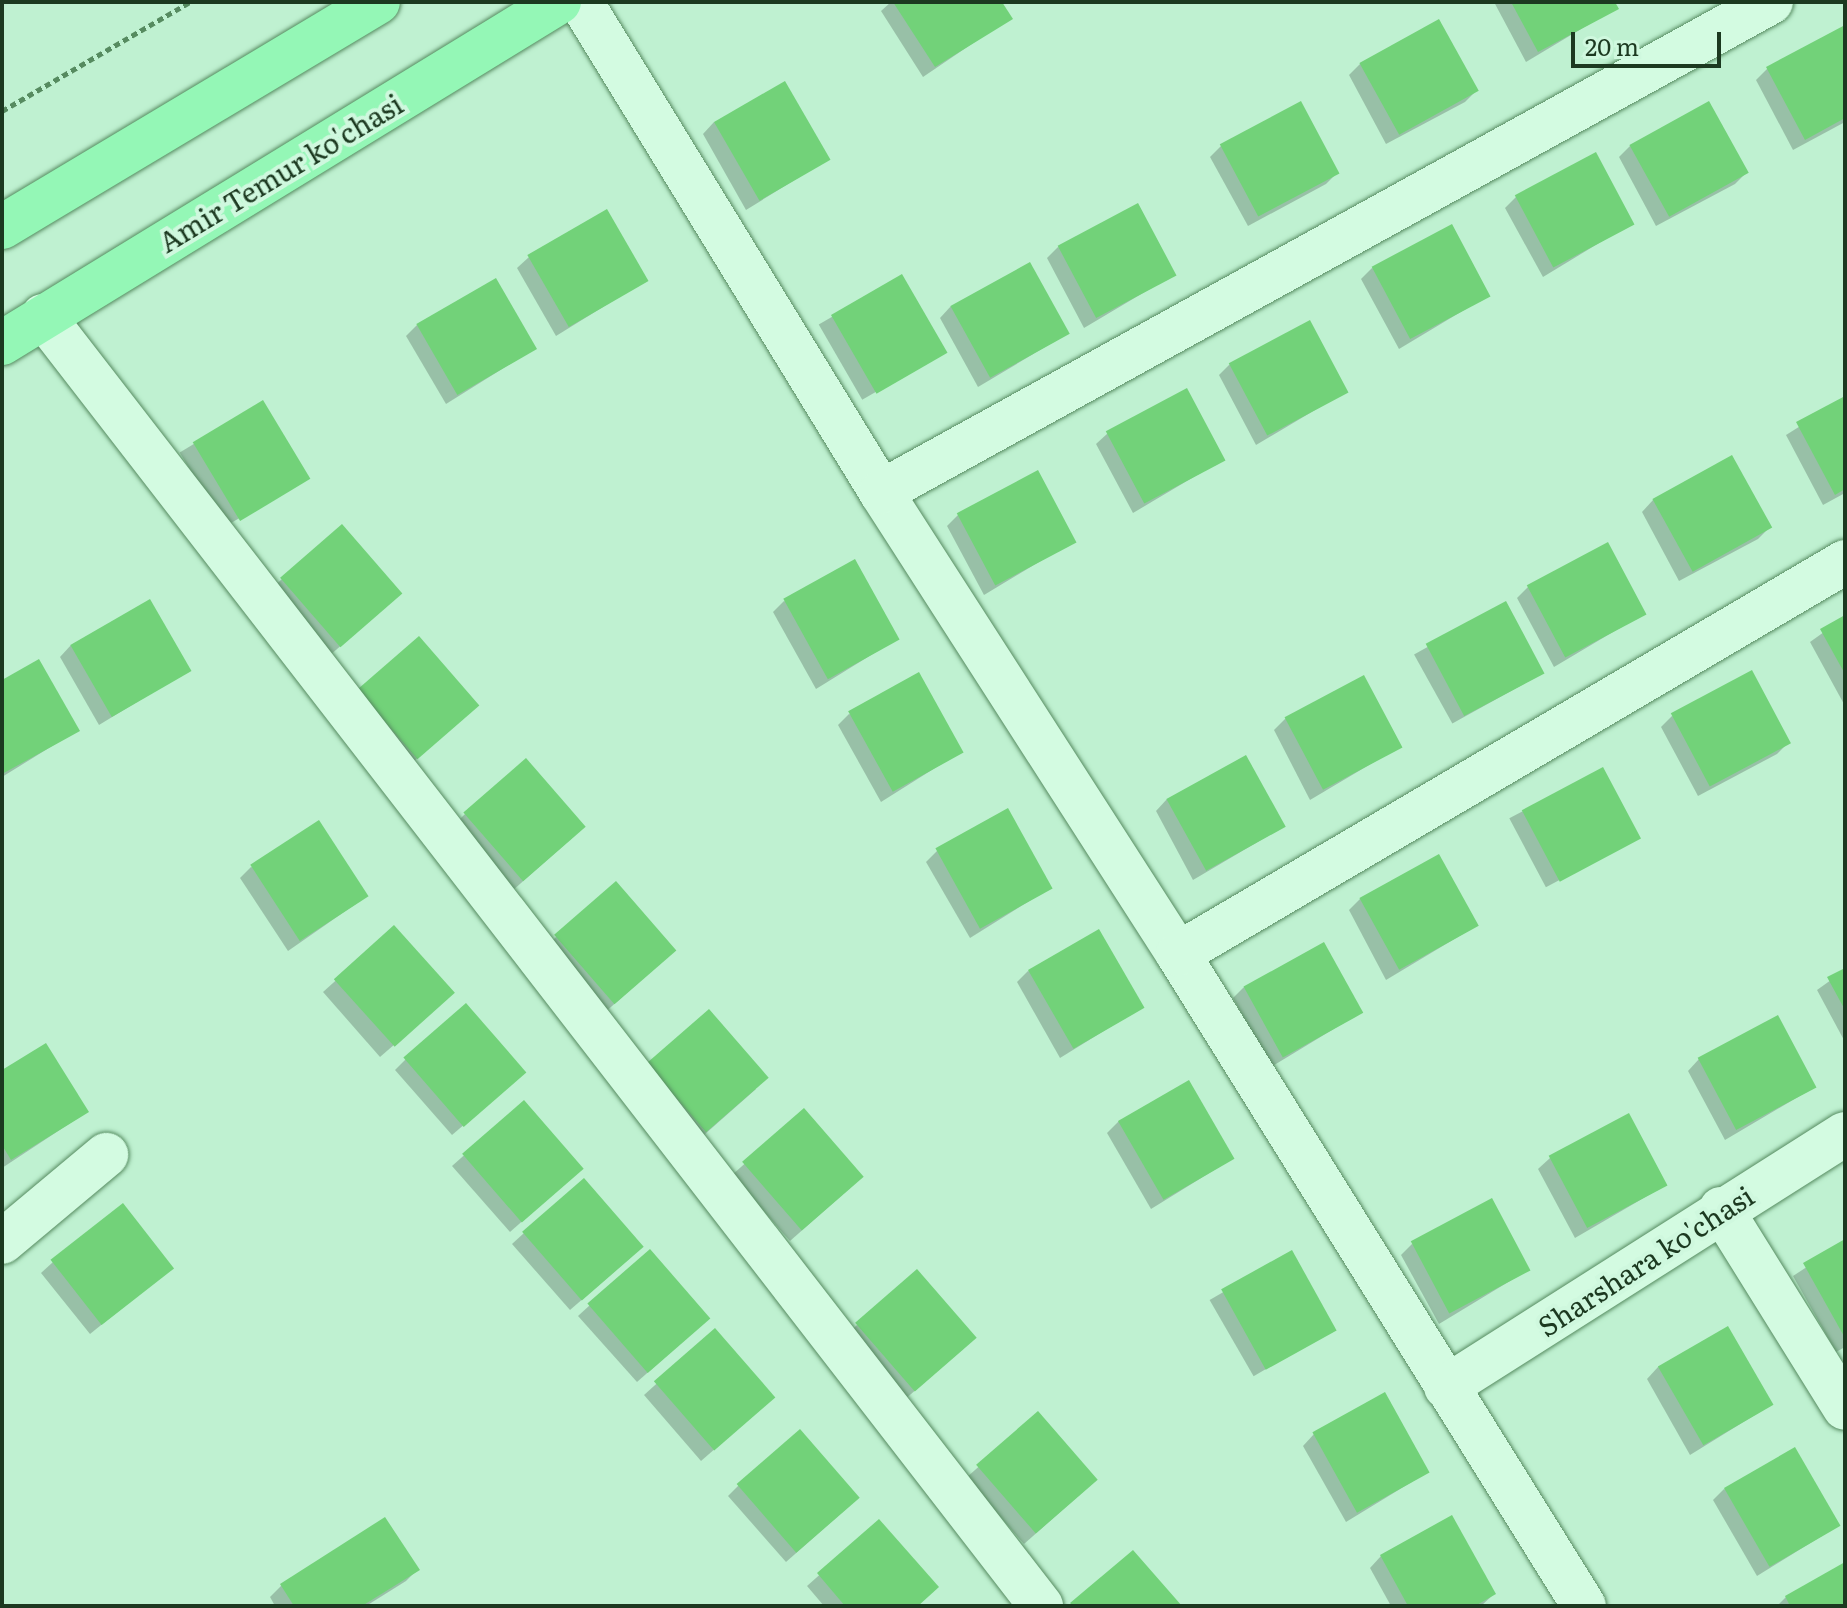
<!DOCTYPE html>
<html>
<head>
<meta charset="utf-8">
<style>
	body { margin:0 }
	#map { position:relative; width:1847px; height:1608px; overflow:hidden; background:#bff1d1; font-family:Literata,serif }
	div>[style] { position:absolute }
	.shadow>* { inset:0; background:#0003; transform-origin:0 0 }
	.building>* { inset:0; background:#72d279; transform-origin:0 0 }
	.path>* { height:5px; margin-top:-2.5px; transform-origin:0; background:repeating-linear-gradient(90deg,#568b60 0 6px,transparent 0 10px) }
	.roads { filter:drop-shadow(0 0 2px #568b60) drop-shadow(0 0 2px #568b60) }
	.minor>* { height:44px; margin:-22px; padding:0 22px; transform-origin:22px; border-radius:22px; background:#d3fbe1 }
	.major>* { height:44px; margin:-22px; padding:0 22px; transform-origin:22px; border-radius:22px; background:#94f7b6 }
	span { translate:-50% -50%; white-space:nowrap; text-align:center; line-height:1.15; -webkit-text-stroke:8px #cff8de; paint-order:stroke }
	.street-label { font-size:28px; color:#1c3920 }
	.frame { position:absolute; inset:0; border:4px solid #1c3920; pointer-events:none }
	.scale { position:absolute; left:1571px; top:32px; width:150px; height:36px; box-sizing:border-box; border:4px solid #1c3920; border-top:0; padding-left:10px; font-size:24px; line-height:28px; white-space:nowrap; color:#1c3920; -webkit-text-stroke:6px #cff8de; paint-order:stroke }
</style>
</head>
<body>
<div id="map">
	<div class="shadow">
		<i style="clip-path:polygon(891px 2px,1000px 2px,1010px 18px,923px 77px,881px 11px)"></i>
		<i style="clip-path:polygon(1494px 2px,1613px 2px,1616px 8px,1526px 62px)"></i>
		<i style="clip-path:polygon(1845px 27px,1845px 122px,1793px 150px,1756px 80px,1767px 69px)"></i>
		<i style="clip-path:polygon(1360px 64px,1476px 91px,1465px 102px,1386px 144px,1349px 75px)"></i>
		<i style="clip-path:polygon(714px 122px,827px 160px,746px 210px,703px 134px)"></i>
		<i style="clip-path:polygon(1221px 146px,1337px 173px,1326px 184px,1248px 226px,1210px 157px)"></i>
		<i style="clip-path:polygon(1630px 146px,1746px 173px,1735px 184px,1656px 226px,1619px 157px)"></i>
		<i style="clip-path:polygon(1516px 197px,1632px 223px,1543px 277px,1505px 208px)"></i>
		<i style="clip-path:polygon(1058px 247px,1175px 274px,1084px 328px,1047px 258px)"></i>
		<i style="clip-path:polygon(529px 257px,645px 281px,556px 336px,517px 268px)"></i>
		<i style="clip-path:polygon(1372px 268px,1489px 295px,1399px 349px,1361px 279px)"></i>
		<i style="left:901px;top:277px;width:87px;height:95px;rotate:60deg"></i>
		<i style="clip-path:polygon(951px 306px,1067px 334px,978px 387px,940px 318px)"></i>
		<i style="clip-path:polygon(417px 325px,534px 349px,446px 404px,406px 336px)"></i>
		<i style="clip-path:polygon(1230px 364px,1347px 391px,1256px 445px,1219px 375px)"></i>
		<i style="clip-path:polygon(1845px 398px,1845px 493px,1823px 505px,1786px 435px)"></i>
		<i style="left:262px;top:403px;width:87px;height:96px;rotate:59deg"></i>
		<i style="clip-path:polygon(1108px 433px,1224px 459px,1133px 513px,1096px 444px)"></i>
		<i style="clip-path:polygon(1653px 500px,1769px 528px,1758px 539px,1679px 581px,1642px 512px)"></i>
		<i style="clip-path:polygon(958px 515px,1074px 541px,984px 595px,947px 526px)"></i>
		<i style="clip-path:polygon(282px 579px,389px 604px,329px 656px,270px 590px)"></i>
		<i style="clip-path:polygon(1528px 587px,1645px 613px,1554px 667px,1517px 598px)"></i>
		<i style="clip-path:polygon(784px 601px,897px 639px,816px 689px,773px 612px)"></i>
		<i style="left:1505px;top:604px;width:79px;height:104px;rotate:61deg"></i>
		<i style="clip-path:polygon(1845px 617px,1845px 706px,1810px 642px)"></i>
		<i style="clip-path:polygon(71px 645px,188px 671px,99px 725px,60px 657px)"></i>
		<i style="clip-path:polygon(1363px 677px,1401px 746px,1310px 800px,1274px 730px,1285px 719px)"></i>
		<i style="clip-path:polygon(2px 682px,78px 730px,2px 777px)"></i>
		<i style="clip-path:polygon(348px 703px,466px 716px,405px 769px)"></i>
		<i style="clip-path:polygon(849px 714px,962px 751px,881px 802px,838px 725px)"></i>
		<i style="clip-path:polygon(1672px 716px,1788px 743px,1777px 754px,1698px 796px,1661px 727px)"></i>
		<i style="left:1602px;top:769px;width:78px;height:105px;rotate:62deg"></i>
		<i style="clip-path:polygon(1167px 799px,1283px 827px,1193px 880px,1156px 811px)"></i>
		<i style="clip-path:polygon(465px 814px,572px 838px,512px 891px,454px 825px)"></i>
		<i style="clip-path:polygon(938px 850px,1050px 888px,970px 938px,926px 862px)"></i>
		<i style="clip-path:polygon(251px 867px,367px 896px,288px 951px,240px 878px)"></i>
		<i style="clip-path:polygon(1360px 899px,1476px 926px,1386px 980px,1349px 910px)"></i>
		<i style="clip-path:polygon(394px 928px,441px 1004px,380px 1057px,323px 992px)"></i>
		<i style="clip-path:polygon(556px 937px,663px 961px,603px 1014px,545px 948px)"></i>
		<i style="clip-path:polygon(1845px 970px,1845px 1042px,1817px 990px)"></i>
		<i style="clip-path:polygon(1028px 971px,1141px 1008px,1060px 1058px,1017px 982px)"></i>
		<i style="clip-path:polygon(1244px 987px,1360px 1013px,1271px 1067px,1233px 998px)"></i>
		<i style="clip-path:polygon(406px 1059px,513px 1083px,452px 1135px,395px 1070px)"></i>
		<i style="clip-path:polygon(1699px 1059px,1815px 1087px,1725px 1140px,1688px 1071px)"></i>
		<i style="clip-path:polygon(2px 1072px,87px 1112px,2px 1168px)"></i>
		<i style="clip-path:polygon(637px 1076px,756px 1089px,696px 1142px)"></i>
		<i style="clip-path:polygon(524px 1102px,570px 1179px,510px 1232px,452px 1166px)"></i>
		<i style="clip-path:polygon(804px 1111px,850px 1188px,790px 1241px,732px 1175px)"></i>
		<i style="clip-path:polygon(1119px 1121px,1232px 1159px,1151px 1209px,1107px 1133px)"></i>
		<i style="clip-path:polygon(1550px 1158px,1666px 1185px,1575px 1238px,1538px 1169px)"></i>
		<i style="clip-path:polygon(524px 1233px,630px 1258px,570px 1310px,512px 1244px)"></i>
		<i style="clip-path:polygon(1845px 1242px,1845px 1347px,1836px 1352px,1793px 1276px)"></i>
		<i style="clip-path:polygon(1412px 1244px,1528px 1270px,1439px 1324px,1401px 1255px)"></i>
		<i style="left:1291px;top:1253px;width:88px;height:94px;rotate:60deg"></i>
		<i style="clip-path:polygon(53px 1262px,172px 1268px,90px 1334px,41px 1273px)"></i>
		<i style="clip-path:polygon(590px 1305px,697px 1329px,637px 1382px,578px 1316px)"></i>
		<i style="clip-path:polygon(857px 1325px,964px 1348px,903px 1401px,845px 1336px)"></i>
		<i style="clip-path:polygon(715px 1331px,762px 1408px,701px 1461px,644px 1395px)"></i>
		<i style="clip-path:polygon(1658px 1367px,1771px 1405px,1690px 1455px,1647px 1379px)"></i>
		<i style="clip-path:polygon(1038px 1414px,1084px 1491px,1024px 1544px,966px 1478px)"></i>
		<i style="clip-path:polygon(1314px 1434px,1428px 1472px,1346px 1522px,1303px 1446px)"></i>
		<i style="clip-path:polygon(739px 1485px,846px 1509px,786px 1562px,728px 1496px)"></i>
		<i style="clip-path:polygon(1724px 1489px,1838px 1526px,1757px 1576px,1713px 1500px)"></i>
		<i style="clip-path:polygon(385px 1520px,417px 1570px,406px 1581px,366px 1606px,275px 1606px,270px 1597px,281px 1586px)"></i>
		<i style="clip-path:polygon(879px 1522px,916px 1606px,824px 1606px,807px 1586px)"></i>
		<i style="clip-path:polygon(1381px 1556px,1494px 1594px,1481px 1606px,1391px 1606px,1370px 1568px)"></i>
		<i style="clip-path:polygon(1845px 1564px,1845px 1606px,1777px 1606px,1786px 1597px)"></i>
	</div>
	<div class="building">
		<i style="clip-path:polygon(893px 2px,1002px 2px,1013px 19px,935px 67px)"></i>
		<i style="clip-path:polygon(1511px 2px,1615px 2px,1619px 9px,1538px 52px)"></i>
		<i style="left:1439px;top:19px;width:82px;height:91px;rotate:61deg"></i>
		<i style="clip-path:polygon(1845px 25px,1845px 118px,1805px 140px,1766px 67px)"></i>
		<i style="left:785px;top:81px;width:91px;height:82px;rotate:60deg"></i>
		<i style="left:1301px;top:101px;width:82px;height:92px;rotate:62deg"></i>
		<i style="left:1709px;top:101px;width:82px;height:91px;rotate:61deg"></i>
		<i style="left:1596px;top:152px;width:82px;height:92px;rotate:62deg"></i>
		<i style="left:1138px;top:203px;width:82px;height:91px;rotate:62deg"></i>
		<i style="left:607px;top:209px;width:83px;height:92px;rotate:60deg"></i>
		<i style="left:1452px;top:224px;width:82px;height:91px;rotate:62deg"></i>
		<i style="left:1030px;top:262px;width:82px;height:91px;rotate:61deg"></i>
		<i style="left:902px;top:274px;width:91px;height:82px;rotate:60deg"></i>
		<i style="left:496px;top:278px;width:82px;height:92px;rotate:60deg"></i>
		<i style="left:1310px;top:320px;width:82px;height:92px;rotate:62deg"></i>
		<i style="left:1187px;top:388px;width:82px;height:92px;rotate:62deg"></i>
		<i style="clip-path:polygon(1845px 396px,1845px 489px,1835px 495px,1796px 422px)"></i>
		<i style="left:263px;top:400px;width:92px;height:82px;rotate:59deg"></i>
		<i style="left:1732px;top:455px;width:83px;height:91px;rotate:61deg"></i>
		<i style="left:1038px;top:470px;width:82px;height:92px;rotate:62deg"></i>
		<i style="left:342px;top:524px;width:92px;height:82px;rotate:49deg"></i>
		<i style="left:1608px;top:542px;width:82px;height:92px;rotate:62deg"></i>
		<i style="left:855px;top:559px;width:92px;height:82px;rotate:61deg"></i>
		<i style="left:150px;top:599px;width:83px;height:92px;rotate:60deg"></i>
		<i style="left:1506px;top:601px;width:82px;height:91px;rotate:62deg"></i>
		<i style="clip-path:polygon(1845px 615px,1845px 674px,1820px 629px)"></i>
		<i style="left:419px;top:636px;width:92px;height:82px;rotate:49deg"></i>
		<i style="clip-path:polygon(39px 659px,80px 731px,2px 774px,2px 680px)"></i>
		<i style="left:1752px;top:670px;width:83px;height:92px;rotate:62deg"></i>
		<i style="left:919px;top:672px;width:92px;height:81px;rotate:61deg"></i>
		<i style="left:1364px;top:675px;width:82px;height:90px;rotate:62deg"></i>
		<i style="left:1246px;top:755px;width:82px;height:91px;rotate:61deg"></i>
		<i style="left:526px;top:758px;width:91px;height:83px;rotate:49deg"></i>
		<i style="left:1603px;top:767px;width:81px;height:92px;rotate:62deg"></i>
		<i style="left:1008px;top:808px;width:92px;height:83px;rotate:61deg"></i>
		<i style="left:319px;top:820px;width:91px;height:82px;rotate:57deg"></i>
		<i style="left:1439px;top:854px;width:82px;height:91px;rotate:61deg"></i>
		<i style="left:616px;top:881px;width:92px;height:82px;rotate:49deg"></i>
		<i style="left:394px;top:925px;width:91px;height:81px;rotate:48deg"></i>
		<i style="left:1099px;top:929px;width:91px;height:82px;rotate:60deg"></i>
		<i style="left:1324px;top:942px;width:81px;height:92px;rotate:61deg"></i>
		<i style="clip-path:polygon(1845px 968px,1845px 1010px,1827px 977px)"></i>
		<i style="left:466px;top:1003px;width:92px;height:83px;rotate:49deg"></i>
		<i style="left:709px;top:1009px;width:91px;height:83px;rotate:49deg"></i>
		<i style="left:1778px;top:1015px;width:82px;height:91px;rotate:62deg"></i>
		<i style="clip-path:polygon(46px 1043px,89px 1112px,11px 1160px,2px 1145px,2px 1070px)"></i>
		<i style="left:1189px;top:1080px;width:91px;height:82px;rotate:60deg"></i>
		<i style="left:524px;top:1100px;width:91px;height:82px;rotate:49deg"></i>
		<i style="left:804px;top:1108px;width:91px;height:82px;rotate:49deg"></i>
		<i style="left:1629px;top:1113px;width:82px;height:91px;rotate:62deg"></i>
		<i style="left:584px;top:1178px;width:91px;height:82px;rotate:49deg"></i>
		<i style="left:1492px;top:1198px;width:82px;height:92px;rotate:62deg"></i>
		<i style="left:123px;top:1203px;width:83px;height:92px;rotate:52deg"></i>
		<i style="clip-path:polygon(1845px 1239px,1845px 1338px,1803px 1263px)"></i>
		<i style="left:650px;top:1249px;width:92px;height:83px;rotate:49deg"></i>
		<i style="left:1292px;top:1250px;width:92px;height:81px;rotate:61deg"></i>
		<i style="left:917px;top:1269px;width:91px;height:82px;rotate:49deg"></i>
		<i style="left:1728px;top:1326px;width:91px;height:81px;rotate:60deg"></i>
		<i style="left:715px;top:1328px;width:92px;height:81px;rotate:49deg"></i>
		<i style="left:1385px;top:1392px;width:92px;height:83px;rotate:61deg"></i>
		<i style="left:1038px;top:1411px;width:91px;height:82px;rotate:49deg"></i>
		<i style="left:800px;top:1429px;width:91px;height:84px;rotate:49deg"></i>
		<i style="left:1795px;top:1447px;width:91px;height:82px;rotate:60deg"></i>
		<i style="clip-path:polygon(1452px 1515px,1496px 1594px,1475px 1606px,1408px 1606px,1380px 1555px)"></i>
		<i style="clip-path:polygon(385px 1517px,420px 1570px,362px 1606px,294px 1606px,280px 1584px)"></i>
		<i style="clip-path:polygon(879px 1519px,939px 1587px,918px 1606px,845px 1606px,817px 1573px)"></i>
		<i style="clip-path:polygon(1133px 1550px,1182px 1606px,1073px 1606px,1070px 1603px)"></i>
		<i style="clip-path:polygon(1845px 1562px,1845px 1606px,1790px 1606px,1785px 1596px)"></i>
	</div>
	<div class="path">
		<i style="left:2px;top:111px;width:217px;rotate:-30.1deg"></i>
	</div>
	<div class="roads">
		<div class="minor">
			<i style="left:581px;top:2px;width:575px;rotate:58.52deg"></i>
			<i style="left:881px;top:492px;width:549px;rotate:57.26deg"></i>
			<i style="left:1178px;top:954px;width:768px;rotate:58.09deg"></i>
			<i style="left:43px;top:316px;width:1631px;rotate:52.27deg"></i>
			<i style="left:881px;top:492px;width:1016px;rotate:-28.84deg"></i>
			<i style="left:1178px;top:954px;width:774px;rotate:-30.44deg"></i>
			<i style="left:1721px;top:1209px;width:234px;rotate:58.1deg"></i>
			<i style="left:2px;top:1242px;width:136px;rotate:-39.9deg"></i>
			<i style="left:1446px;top:1387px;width:472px;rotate:-32.4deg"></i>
		</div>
		<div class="major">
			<i style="left:2px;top:227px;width:438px;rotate:-30.9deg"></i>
			<i style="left:2px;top:343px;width:653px;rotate:-31.48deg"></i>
		</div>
	</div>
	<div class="street-label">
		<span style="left:280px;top:172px;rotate:-31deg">Amir Temur ko'chasi</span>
		<span style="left:1645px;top:1260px;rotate:-33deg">Sharshara ko'chasi</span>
	</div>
	<div class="frame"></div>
	<div class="scale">20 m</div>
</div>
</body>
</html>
